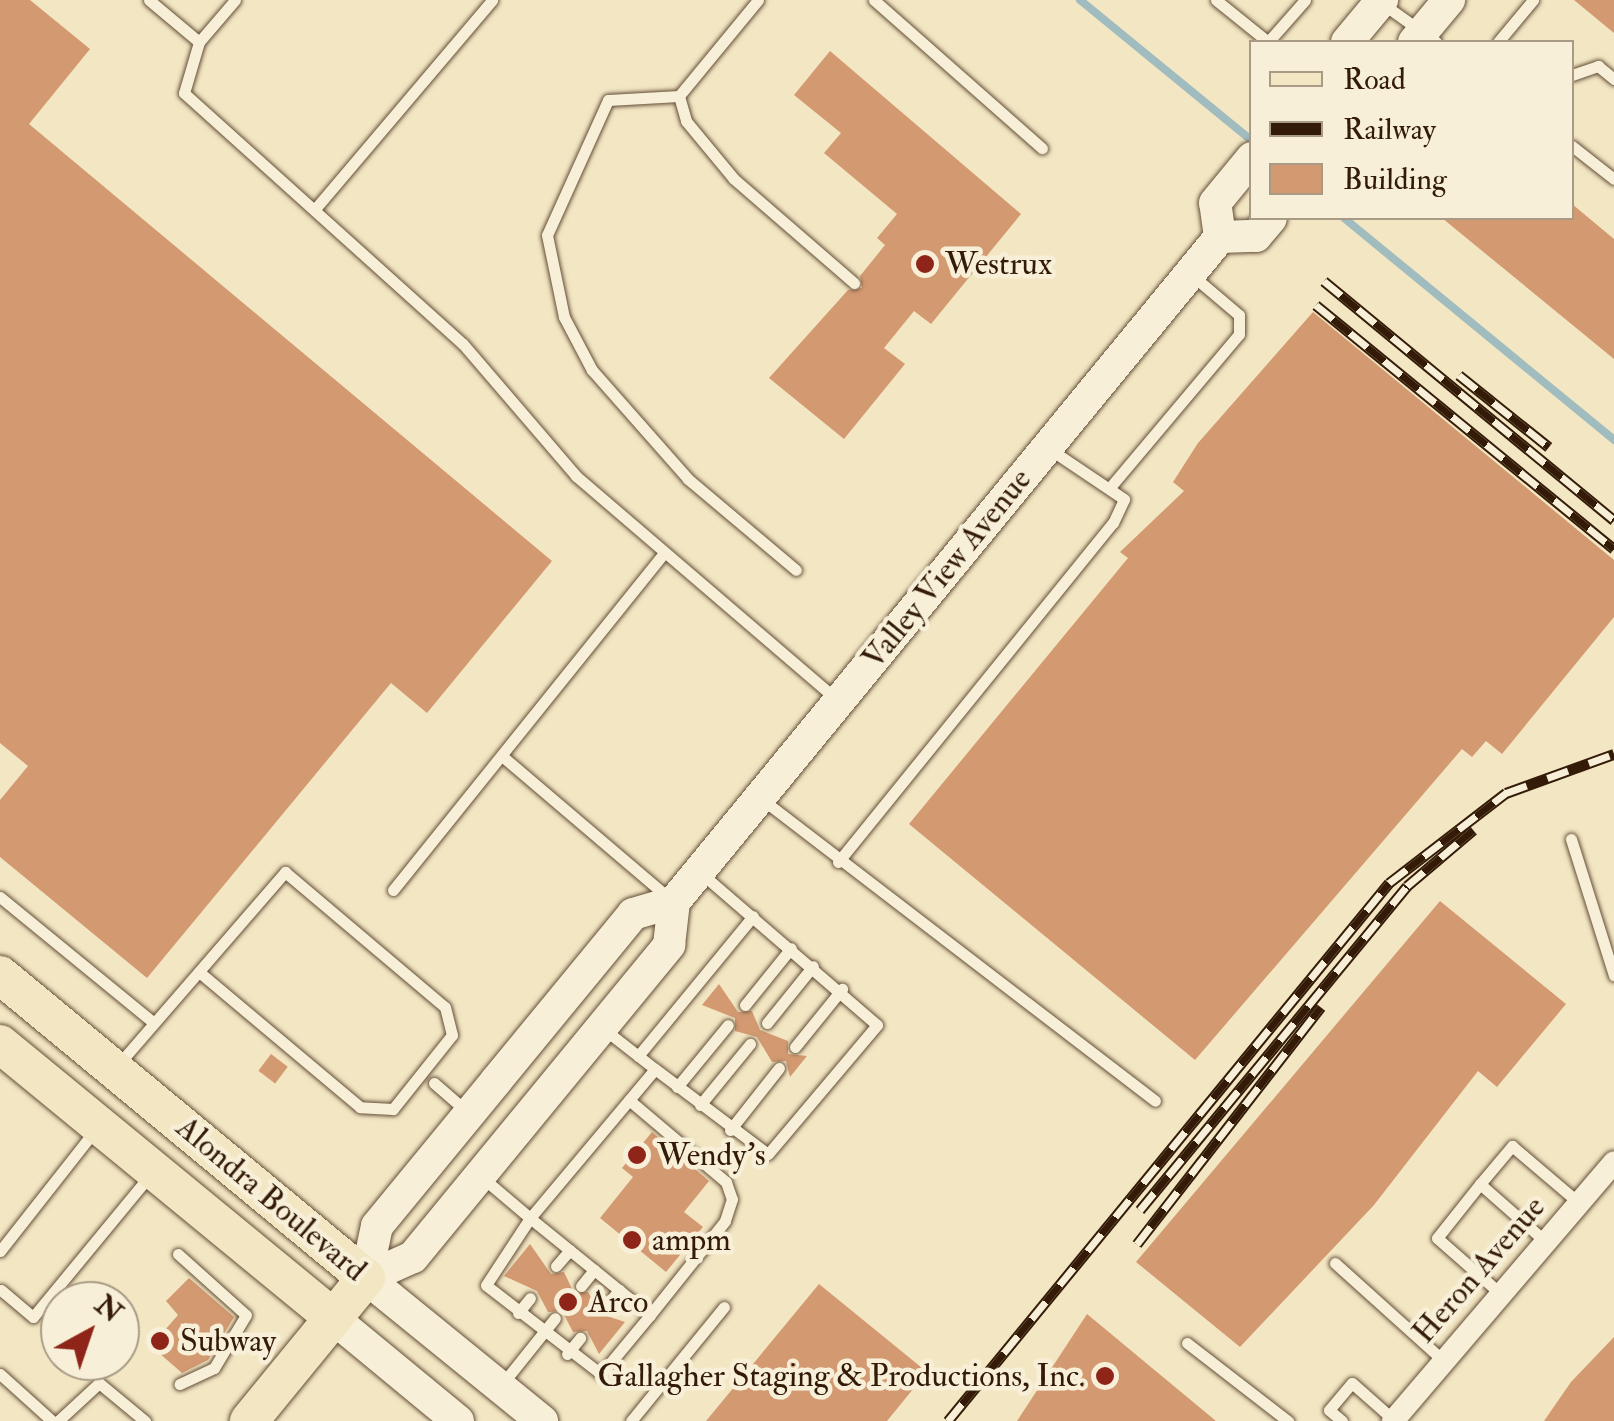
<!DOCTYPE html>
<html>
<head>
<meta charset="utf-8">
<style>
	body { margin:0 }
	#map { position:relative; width:1614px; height:1421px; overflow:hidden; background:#f3e6c3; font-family:"IM FELL Double Pica",serif }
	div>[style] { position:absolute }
	.stream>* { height:8px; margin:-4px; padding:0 4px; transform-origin:4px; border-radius:4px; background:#a1bcbf }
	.building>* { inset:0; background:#d39a72; transform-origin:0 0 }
	.roads { filter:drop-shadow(0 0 2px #634e37) drop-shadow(0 0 2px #634e37) }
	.lane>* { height:11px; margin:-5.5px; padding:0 5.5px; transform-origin:5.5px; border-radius:5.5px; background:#f7efd8 }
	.street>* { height:22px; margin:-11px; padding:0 11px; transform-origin:11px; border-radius:11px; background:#f7efd8 }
	.secondary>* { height:32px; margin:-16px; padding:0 16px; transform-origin:16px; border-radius:16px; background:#f7efd8 }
	.primary>* { height:38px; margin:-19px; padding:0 19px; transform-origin:19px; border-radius:19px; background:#f3e6c3 }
	.rail>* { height:11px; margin-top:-5.5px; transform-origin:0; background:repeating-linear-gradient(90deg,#f7efd8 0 22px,#331b08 0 44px); box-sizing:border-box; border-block:2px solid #331b08 }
	.dots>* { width:28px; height:28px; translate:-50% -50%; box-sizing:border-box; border:5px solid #f7efd8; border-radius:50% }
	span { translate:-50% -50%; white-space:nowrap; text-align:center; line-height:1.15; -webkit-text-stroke:9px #f7efd8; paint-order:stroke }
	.poi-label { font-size:32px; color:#331b08 }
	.left { translate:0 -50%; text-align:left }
	.right { translate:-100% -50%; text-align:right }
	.street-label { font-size:32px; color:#331b08 }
	.legend { position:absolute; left:1249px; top:40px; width:325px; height:180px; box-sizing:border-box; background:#f7efd8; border:2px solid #a99a85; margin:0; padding:12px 18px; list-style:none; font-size:30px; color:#331b08 }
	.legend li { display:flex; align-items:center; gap:20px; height:50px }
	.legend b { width:50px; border:2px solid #a99a85 }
	.north { position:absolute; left:40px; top:1281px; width:100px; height:100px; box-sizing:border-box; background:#f7efd8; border:2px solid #a99a85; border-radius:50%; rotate:40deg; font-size:28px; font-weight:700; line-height:40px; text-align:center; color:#331b08 }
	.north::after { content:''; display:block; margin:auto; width:35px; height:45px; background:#8f2418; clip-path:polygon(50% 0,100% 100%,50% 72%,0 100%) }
</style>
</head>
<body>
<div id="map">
	<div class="stream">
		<i style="left:1080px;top:0;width:222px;rotate:39.3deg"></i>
		<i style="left:1344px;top:218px;width:350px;rotate:39.4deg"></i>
	</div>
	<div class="building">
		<i style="clip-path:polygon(0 0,30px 0,90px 49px,29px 124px,552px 561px,427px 713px,391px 683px,147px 978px,0 857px,0 800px,28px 766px,0 743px)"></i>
		<i style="clip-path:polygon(1574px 0,1614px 0,1614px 33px)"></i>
		<i style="clip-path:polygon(830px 51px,1021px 214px,931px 324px,914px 311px,884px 348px,905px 364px,844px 439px,769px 378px,848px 290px,862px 288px,860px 276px,885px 245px,877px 238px,897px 214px,824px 153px,841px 133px,794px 95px)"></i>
		<i style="clip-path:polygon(1572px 204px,1614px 239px,1614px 359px,1442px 218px,1572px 218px)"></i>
		<i style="clip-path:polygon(1313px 312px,1614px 560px,1614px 617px,1502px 754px,1486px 741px,1472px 757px,1462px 749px,1195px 1060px,909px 824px,1128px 558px,1120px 552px,1184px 491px,1173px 482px,1198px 443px)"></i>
		<i style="clip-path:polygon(1440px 901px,1566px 1004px,1497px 1087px,1478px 1071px,1374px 1205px,1240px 1347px,1136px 1262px)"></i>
		<i style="clip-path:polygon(719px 984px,738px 1012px,752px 1011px,760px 1030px,788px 1041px,788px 1054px,807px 1056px,790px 1077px,786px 1061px,772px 1062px,757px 1037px,735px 1031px,735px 1018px,702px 1005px)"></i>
		<i style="left:271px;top:1054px;width:21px;height:21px;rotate:37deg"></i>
		<i style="clip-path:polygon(652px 1132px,709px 1181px,684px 1212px,703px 1227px,666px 1272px,600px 1218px,633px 1177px,622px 1168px)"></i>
		<i style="clip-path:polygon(530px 1244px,551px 1274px,564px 1272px,574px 1293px,588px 1292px,601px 1314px,625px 1322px,599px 1354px,587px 1331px,573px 1332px,562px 1311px,548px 1312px,537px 1291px,504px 1276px)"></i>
		<i style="clip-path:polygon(189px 1278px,234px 1317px,208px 1360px,182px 1373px,151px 1346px,178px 1315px,166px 1301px)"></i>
		<i style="clip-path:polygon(819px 1284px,927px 1372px,887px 1421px,706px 1421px)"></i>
		<i style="clip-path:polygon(1087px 1314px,1216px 1421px,1017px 1421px)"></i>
		<i style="clip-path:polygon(1614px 1337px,1614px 1421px,1544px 1421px,1571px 1382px)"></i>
	</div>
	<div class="roads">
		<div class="lane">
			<i style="left:149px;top:0;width:65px;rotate:40deg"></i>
			<i style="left:235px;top:0;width:55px;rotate:130.6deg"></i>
			<i style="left:199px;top:42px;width:53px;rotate:106.4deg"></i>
			<i style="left:184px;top:93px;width:375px;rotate:42deg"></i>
			<i style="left:463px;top:344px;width:174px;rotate:49.4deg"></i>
			<i style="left:576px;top:476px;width:341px;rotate:40.6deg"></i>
			<i style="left:758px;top:0;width:124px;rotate:129.5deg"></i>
			<i style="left:679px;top:96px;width:71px;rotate:176.8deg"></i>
			<i style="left:608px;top:100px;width:148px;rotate:114.3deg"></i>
			<i style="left:547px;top:235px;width:84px;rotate:78.3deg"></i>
			<i style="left:564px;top:317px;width:60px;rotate:62.2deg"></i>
			<i style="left:592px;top:370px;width:145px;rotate:48.6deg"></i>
			<i style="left:688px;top:479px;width:141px;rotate:40.1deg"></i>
			<i style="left:874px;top:0;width:224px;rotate:41.4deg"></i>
			<i style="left:1216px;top:0;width:67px;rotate:38.9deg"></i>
			<i style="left:1383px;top:4px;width:65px;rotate:35.6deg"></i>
			<i style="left:1268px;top:42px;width:56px;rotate:-48.6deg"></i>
			<i style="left:1498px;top:42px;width:55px;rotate:-50.2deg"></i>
			<i style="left:1572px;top:75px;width:28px;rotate:-19deg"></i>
			<i style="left:1598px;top:66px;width:21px;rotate:39deg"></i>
			<i style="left:679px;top:96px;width:26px;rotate:74deg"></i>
			<i style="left:686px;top:121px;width:75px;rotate:50.4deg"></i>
			<i style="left:734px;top:179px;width:159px;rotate:40.9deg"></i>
			<i style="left:1572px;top:146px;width:53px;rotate:38.2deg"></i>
			<i style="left:315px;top:209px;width:274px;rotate:-49.7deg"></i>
			<i style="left:1112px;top:485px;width:197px;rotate:-49.9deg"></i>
			<i style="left:1239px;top:334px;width:19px;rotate:-90deg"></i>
			<i style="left:1239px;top:315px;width:60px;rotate:-139.7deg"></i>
			<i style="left:502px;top:756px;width:221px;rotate:40.4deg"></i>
			<i style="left:763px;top:800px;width:494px;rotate:37.5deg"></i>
			<i style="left:1571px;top:839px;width:143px;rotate:72.5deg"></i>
			<i style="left:838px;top:862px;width:437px;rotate:-51deg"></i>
			<i style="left:1113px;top:523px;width:26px;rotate:-65deg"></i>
			<i style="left:1124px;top:499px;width:88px;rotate:-146.1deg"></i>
			<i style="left:393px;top:890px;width:431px;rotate:-51.2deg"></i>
			<i style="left:0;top:897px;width:199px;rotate:39.3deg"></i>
			<i style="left:745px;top:1005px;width:73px;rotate:-51.1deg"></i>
			<i style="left:767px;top:1023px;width:73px;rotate:-51.1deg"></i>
			<i style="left:605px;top:1030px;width:63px;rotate:38deg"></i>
			<i style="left:795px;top:1047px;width:75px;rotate:-51deg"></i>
			<i style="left:638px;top:1056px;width:181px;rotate:-50.6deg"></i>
			<i style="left:117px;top:1066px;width:257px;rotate:-49.1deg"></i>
			<i style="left:285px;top:872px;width:209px;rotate:40.2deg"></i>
			<i style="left:445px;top:1007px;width:29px;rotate:76deg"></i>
			<i style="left:452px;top:1035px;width:95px;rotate:128.6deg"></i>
			<i style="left:393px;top:1109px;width:33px;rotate:-177deg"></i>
			<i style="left:360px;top:1107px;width:210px;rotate:-140deg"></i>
			<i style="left:434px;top:1083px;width:37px;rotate:41deg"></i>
			<i style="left:677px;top:1087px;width:80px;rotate:-50.6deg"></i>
			<i style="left:629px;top:1100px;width:127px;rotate:40.2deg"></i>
			<i style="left:726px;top:1182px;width:18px;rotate:71deg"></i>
			<i style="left:732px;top:1199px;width:23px;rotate:108deg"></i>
			<i style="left:725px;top:1221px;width:120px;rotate:128.6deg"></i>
			<i style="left:700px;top:1105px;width:79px;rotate:-50.7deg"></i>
			<i style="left:730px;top:1130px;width:79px;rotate:-51.7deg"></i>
			<i style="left:484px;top:1179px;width:60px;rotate:40.3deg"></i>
			<i style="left:530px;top:1218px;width:114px;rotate:39deg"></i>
			<i style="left:619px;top:1290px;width:40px;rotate:39deg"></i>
			<i style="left:650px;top:1315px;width:77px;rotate:129.7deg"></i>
			<i style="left:601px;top:1374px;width:145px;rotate:-142.3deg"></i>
			<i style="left:486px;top:1285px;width:80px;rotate:-56.7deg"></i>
			<i style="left:530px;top:1218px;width:194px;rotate:-50deg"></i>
			<i style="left:655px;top:1069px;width:141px;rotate:37deg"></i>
			<i style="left:768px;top:1154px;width:169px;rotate:-49.8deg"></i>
			<i style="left:877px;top:1025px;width:231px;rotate:-139.2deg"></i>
			<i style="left:1480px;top:1184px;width:69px;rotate:128.5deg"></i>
			<i style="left:1437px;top:1238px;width:85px;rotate:41.2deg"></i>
			<i style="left:1546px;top:1242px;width:88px;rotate:-138.7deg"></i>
			<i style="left:1480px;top:1184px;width:50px;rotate:-49.9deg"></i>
			<i style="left:1512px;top:1146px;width:88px;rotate:40.4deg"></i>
			<i style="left:0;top:1251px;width:155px;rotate:-51.8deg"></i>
			<i style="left:178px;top:1254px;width:91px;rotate:41.9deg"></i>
			<i style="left:246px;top:1315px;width:62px;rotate:121.1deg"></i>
			<i style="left:214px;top:1368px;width:38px;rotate:155deg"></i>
			<i style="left:1335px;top:1263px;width:147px;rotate:42deg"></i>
			<i style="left:556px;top:1266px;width:21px;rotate:-49deg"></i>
			<i style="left:581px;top:1286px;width:21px;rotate:-51deg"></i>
			<i style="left:1px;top:1290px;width:42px;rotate:40.2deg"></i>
			<i style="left:33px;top:1317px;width:185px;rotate:-50.5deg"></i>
			<i style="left:606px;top:1306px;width:21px;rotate:-51deg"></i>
			<i style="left:518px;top:1313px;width:19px;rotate:-51deg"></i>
			<i style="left:1187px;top:1343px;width:128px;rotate:37.7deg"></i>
			<i style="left:567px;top:1354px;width:21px;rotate:-51deg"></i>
			<i style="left:0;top:1374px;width:70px;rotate:42.1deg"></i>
			<i style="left:503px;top:1383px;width:83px;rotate:-51.3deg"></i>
			<i style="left:58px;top:1421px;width:56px;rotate:-42.8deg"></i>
			<i style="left:99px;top:1383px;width:60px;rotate:39.6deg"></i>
			<i style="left:631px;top:1421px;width:147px;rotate:-50.8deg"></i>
			<i style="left:1342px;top:1421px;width:17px;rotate:-140deg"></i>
			<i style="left:1329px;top:1410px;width:35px;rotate:-50deg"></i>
			<i style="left:1352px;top:1383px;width:56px;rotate:41.4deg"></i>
		</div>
		<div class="street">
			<i style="left:1393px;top:1421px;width:340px;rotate:-49.5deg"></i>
		</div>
		<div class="secondary">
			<i style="left:1347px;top:42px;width:55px;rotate:-50.2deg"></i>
			<i style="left:1414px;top:42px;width:55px;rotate:-50.2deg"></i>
			<i style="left:1220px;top:237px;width:36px;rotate:-2deg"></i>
			<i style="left:1256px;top:236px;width:23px;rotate:-50deg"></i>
			<i style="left:366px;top:1278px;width:51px;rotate:-24.1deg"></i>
			<i style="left:413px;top:1257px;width:404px;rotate:-50.6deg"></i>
			<i style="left:669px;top:945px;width:43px;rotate:-83.4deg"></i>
			<i style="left:674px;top:902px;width:860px;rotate:-50.61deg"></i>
			<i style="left:1220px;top:237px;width:34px;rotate:-98deg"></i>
			<i style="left:1215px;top:203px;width:58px;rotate:-50.6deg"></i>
			<i style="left:366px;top:1278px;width:53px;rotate:-78.1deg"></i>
			<i style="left:377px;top:1226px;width:188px;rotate:-50.6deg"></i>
			<i style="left:496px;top:1081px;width:216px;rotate:-50.6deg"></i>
			<i style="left:633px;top:914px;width:43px;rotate:-16.3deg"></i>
			<i style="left:366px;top:1278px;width:227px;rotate:39.1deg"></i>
			<i style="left:333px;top:1318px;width:162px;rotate:39.5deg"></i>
		</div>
		<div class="primary">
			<i style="left:0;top:975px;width:475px;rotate:39.6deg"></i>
			<i style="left:366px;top:1278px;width:185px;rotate:129.3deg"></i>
			<i style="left:0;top:1044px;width:431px;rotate:39.4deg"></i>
		</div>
	</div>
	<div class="rail">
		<i style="left:1324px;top:281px;width:376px;rotate:39.5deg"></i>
		<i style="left:1316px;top:305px;width:385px;rotate:39.3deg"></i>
		<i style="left:1459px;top:375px;width:115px;rotate:38.7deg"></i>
		<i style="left:1140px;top:1210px;width:420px;rotate:-50.5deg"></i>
		<i style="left:1407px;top:886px;width:87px;rotate:-40.3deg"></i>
		<i style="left:1137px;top:1244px;width:300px;rotate:-52.2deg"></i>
		<i style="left:948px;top:1421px;width:696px;rotate:-50.66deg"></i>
		<i style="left:1389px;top:883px;width:148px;rotate:-37.6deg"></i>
		<i style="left:1506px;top:793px;width:115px;rotate:-19.9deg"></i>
	</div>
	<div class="dots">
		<i style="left:925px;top:264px;background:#8f2418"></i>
		<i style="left:637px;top:1155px;background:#8f2418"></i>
		<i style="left:632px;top:1240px;background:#8f2418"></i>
		<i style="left:568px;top:1302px;background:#8f2418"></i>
		<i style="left:160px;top:1341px;background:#8f2418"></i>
		<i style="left:1105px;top:1376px;background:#8f2418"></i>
	</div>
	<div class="poi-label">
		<span class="left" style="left:945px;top:264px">Westrux</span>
		<span class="left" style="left:657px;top:1155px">Wendy's</span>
		<span class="left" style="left:652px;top:1240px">ampm</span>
		<span class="left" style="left:588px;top:1302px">Arco</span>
		<span class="left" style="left:180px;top:1341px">Subway</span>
		<span class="right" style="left:1085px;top:1376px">Gallagher Staging &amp; Productions, Inc.</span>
	</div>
	<div class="street-label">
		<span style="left:947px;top:569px;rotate:-51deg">Valley View Avenue</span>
		<span style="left:271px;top:1199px;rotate:40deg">Alondra Boulevard</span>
		<span style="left:1479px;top:1270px;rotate:-49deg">Heron Avenue</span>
	</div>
	<ul class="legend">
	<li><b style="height:12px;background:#f3e6c3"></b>Road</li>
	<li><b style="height:12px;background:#331b08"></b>Railway</li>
	<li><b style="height:28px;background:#d39a72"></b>Building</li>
	</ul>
	<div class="north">N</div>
</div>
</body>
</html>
